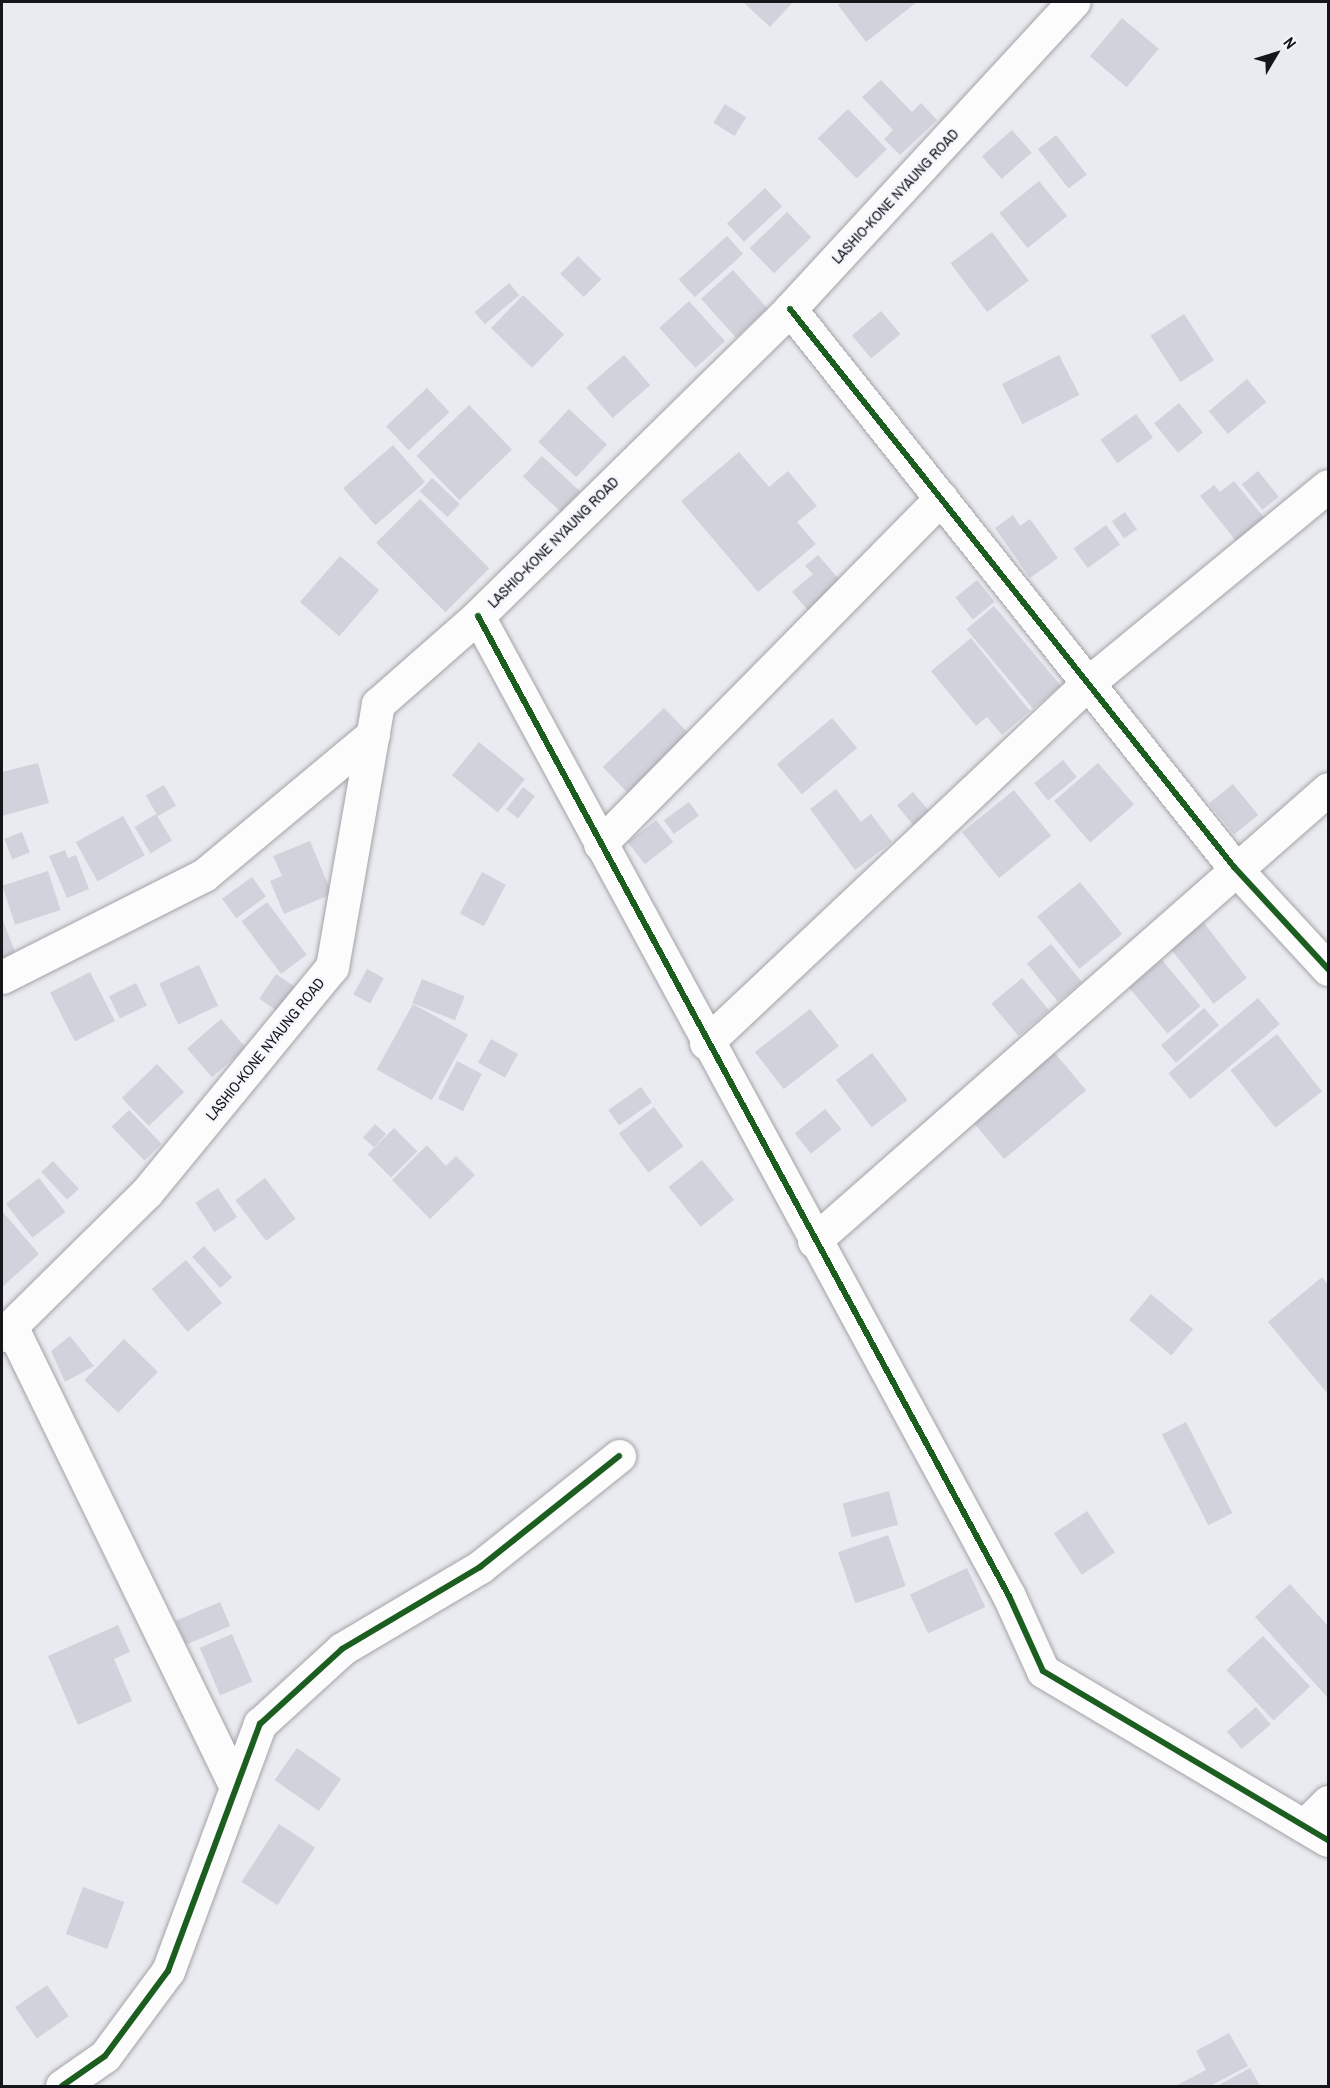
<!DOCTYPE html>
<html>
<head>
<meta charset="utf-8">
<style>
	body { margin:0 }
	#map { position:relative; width:1330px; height:2088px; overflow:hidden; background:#eaebf0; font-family:"Archivo Narrow",sans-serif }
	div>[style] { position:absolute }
	.building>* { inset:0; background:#d1d2db; transform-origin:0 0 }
	.roads { filter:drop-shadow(0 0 2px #a2a3a7) drop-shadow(0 0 2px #a2a3a7) }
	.minor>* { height:33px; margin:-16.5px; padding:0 16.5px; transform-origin:16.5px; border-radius:16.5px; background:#fcfcfd }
	.major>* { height:33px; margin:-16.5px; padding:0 16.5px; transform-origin:16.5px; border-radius:16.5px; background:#fcfcfd }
	.cycleway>* { height:6px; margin:-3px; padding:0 3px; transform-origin:3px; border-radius:3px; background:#1b5e20 }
	span { translate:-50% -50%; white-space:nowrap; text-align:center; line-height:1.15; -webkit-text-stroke:4.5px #f5f6fd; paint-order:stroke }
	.street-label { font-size:15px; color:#15161a }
	.frame { position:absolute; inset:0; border:3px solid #15161a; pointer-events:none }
	.north { position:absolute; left:1246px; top:24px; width:60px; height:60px; -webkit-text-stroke:4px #f5f6fd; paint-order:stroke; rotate:52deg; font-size:16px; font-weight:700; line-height:24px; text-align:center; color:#15161a }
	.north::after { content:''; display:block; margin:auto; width:21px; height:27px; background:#15161a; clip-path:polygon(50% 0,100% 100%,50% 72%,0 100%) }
</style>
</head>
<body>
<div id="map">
	<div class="building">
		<i style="clip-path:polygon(743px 2px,793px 2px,770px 27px)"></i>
		<i style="clip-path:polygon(842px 2px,917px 2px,866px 42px,838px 5px)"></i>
		<i style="left:1122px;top:18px;width:48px;height:50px;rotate:40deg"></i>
		<i style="clip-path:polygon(881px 80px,912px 112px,921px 103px,937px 120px,900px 155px,884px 139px,893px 130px,862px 97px)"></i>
		<i style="left:725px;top:104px;width:25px;height:22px;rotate:32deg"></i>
		<i style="left:848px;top:109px;width:56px;height:42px;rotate:46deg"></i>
		<i style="left:1012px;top:130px;width:30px;height:40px;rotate:49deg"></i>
		<i style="left:1056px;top:135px;width:50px;height:23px;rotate:52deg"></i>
		<i style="left:1039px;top:181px;width:45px;height:51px;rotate:51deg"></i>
		<i style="left:765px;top:188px;width:25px;height:52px;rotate:47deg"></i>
		<i style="left:787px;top:212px;width:35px;height:52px;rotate:46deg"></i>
		<i style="left:992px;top:232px;width:61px;height:52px;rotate:53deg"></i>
		<i style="left:727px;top:236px;width:24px;height:65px;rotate:48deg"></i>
		<i style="left:578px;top:256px;width:33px;height:25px;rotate:45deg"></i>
		<i style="left:733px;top:270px;width:52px;height:43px;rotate:48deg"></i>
		<i style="left:509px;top:283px;width:16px;height:45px;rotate:50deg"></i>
		<i style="left:523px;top:295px;width:57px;height:46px;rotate:44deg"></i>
		<i style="left:689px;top:301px;width:54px;height:40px;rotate:48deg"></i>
		<i style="left:881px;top:311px;width:30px;height:38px;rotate:50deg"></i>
		<i style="left:1184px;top:314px;width:55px;height:40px;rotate:57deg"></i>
		<i style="left:624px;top:355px;width:40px;height:50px;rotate:49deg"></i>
		<i style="left:1059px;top:355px;width:45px;height:64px;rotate:63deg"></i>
		<i style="left:1247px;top:379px;width:30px;height:50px;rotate:50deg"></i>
		<i style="left:427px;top:388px;width:33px;height:56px;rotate:47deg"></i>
		<i style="left:1179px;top:403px;width:38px;height:32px;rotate:51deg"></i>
		<i style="left:469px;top:405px;width:62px;height:73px;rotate:46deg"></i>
		<i style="left:569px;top:409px;width:52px;height:45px;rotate:43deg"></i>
		<i style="left:1136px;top:414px;width:29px;height:44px;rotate:54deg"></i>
		<i style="left:393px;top:445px;width:49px;height:66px;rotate:49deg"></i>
		<i style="clip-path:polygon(739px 452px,769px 487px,788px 471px,817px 506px,797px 522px,816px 544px,758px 592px,681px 501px)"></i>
		<i style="left:542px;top:456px;width:52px;height:28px;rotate:43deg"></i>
		<i style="left:1258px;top:471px;width:33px;height:21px;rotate:51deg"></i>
		<i style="left:432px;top:478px;width:38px;height:18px;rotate:43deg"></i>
		<i style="clip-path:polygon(1234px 481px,1266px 520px,1237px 542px,1200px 496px,1214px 485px,1220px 492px)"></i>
		<i style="left:420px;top:499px;width:98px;height:62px;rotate:45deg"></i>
		<i style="left:1125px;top:512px;width:21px;height:16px;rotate:55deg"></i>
		<i style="clip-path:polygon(1013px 515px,1020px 526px,1030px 519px,1058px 558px,1030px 578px,995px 528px)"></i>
		<i style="left:1106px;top:525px;width:24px;height:40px;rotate:54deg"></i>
		<i style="clip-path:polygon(818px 555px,845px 586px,812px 615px,792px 592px,813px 574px,805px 566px)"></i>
		<i style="left:340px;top:556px;width:52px;height:61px;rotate:41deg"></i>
		<i style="left:977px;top:580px;width:28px;height:28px;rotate:51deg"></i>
		<i style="left:994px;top:606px;width:104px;height:36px;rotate:50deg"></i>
		<i style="clip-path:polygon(971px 638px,1030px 711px,1002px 735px,987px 717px,976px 726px,931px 671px)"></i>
		<i style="left:664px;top:708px;width:37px;height:85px;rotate:46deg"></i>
		<i style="left:832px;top:718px;width:39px;height:72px;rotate:50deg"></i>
		<i style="left:479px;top:742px;width:59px;height:43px;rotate:39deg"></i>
		<i style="left:1063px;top:760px;width:22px;height:37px;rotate:51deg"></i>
		<i style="clip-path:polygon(38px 763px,49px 803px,2px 816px,2px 772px)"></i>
		<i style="left:1098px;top:763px;width:55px;height:58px;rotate:49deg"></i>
		<i style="left:1233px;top:784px;width:40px;height:31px;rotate:51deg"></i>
		<i style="left:164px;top:785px;width:24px;height:21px;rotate:60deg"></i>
		<i style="left:523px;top:787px;width:15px;height:28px;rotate:37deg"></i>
		<i style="clip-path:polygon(836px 789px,861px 822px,871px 814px,892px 842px,855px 870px,810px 809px)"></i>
		<i style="left:1014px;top:790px;width:59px;height:67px;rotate:51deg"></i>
		<i style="left:913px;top:792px;width:31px;height:21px;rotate:50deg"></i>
		<i style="left:689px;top:802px;width:17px;height:31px;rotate:54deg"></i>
		<i style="left:156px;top:814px;width:31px;height:25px;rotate:59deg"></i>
		<i style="left:123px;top:816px;width:45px;height:54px;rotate:61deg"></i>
		<i style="left:656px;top:820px;width:28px;height:36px;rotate:52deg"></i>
		<i style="left:22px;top:832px;width:22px;height:19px;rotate:69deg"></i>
		<i style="clip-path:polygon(310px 841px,332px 894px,284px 914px,270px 881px,282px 876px,273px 856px)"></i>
		<i style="clip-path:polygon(65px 850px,68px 858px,76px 855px,89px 889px,67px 898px,49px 856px)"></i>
		<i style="left:48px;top:871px;width:41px;height:48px;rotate:72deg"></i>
		<i style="left:482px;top:872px;width:27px;height:47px;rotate:28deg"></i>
		<i style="left:252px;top:877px;width:24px;height:37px;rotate:54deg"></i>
		<i style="left:1080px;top:882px;width:67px;height:55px;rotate:51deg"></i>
		<i style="left:267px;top:902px;width:66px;height:32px;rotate:53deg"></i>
		<i style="clip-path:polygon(2px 918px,17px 957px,2px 962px)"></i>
		<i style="left:1200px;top:918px;width:76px;height:42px;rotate:52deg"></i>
		<i style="left:1051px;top:944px;width:49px;height:31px;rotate:51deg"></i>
		<i style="left:1162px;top:960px;width:60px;height:43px;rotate:50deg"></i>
		<i style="left:199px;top:965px;width:45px;height:44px;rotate:65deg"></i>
		<i style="left:367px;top:969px;width:19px;height:29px;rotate:28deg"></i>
		<i style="left:90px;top:972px;width:55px;height:45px;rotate:63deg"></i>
		<i style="left:276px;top:974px;width:25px;height:30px;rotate:34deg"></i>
		<i style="left:1022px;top:978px;width:42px;height:40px;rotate:50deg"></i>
		<i style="left:422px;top:979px;width:46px;height:26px;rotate:22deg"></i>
		<i style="left:136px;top:983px;width:25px;height:30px;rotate:64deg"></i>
		<i style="left:1258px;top:998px;width:34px;height:117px;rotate:50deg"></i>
		<i style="left:413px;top:1004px;width:63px;height:75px;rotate:29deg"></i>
		<i style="left:1204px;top:1008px;width:23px;height:57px;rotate:49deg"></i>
		<i style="left:810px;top:1009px;width:47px;height:70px;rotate:52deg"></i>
		<i style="left:221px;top:1019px;width:38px;height:45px;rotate:49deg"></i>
		<i style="left:1277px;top:1034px;width:73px;height:59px;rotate:52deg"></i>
		<i style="left:491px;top:1039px;width:31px;height:27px;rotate:29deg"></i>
		<i style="left:1054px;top:1052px;width:50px;height:107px;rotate:50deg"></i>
		<i style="left:872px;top:1053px;width:59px;height:45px;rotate:53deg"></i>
		<i style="left:457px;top:1061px;width:28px;height:42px;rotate:27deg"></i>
		<i style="left:157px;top:1064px;width:39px;height:49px;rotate:46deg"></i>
		<i style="left:641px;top:1087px;width:19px;height:40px;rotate:55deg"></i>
		<i style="left:654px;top:1107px;width:49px;height:44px;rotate:53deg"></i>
		<i style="left:825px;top:1109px;width:26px;height:39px;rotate:51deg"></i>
		<i style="left:129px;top:1110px;width:47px;height:24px;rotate:46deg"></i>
		<i style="left:375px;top:1124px;width:15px;height:18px;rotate:42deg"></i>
		<i style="left:394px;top:1128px;width:33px;height:37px;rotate:45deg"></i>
		<i style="clip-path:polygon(427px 1145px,446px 1166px,456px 1156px,475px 1175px,430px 1219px,392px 1180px)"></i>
		<i style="left:702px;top:1160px;width:51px;height:43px;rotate:51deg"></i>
		<i style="left:53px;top:1161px;width:38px;height:16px;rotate:47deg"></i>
		<i style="left:39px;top:1178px;width:43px;height:42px;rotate:52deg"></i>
		<i style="left:265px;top:1178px;width:51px;height:37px;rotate:53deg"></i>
		<i style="left:218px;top:1188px;width:35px;height:27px;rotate:57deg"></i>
		<i style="clip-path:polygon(2px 1211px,39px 1254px,2px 1287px)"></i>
		<i style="left:204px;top:1246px;width:42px;height:16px;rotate:48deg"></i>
		<i style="left:186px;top:1260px;width:56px;height:45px;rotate:50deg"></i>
		<i style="clip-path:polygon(1322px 1277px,1328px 1285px,1328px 1394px,1268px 1322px)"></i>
		<i style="left:1151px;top:1294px;width:55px;height:34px;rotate:40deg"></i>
		<i style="clip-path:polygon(70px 1336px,94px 1366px,65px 1382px,51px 1351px)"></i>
		<i style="left:124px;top:1339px;width:47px;height:57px;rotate:44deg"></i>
		<i style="left:1186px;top:1422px;width:102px;height:27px;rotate:63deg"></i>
		<i style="left:889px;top:1491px;width:35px;height:48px;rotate:75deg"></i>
		<i style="left:1087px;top:1511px;width:50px;height:40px;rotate:56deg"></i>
		<i style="left:888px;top:1535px;width:54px;height:53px;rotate:71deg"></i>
		<i style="left:967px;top:1568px;width:43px;height:63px;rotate:65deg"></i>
		<i style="clip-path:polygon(1290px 1584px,1328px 1626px,1328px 1698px,1255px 1617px)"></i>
		<i style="left:220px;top:1602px;width:26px;height:48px;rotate:67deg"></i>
		<i style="clip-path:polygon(118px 1625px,130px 1652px,114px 1659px,132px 1701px,78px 1725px,48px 1656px)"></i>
		<i style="left:232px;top:1634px;width:52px;height:35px;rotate:67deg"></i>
		<i style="left:1263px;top:1636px;width:69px;height:50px;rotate:47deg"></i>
		<i style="left:1256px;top:1707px;width:23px;height:38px;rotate:50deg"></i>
		<i style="left:297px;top:1748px;width:54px;height:39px;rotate:35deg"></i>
		<i style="left:279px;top:1824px;width:43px;height:69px;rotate:33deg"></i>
		<i style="left:83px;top:1887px;width:44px;height:50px;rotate:20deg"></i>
		<i style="left:47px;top:1985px;width:38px;height:39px;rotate:55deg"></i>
		<i style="clip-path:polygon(1229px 2033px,1248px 2066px,1210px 2086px,1175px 2086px,1206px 2070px,1196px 2051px)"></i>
		<i style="clip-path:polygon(1250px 2068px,1260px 2086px,1217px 2086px)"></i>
	</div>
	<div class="roads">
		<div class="minor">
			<i style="left:790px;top:309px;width:713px;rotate:51.49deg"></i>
			<i style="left:1234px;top:867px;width:139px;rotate:47.3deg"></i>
			<i style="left:478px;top:616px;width:1115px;rotate:61.55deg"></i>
			<i style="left:1009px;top:1596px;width:82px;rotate:65.6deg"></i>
			<i style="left:1043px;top:1671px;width:331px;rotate:30.7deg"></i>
			<i style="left:600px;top:844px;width:486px;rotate:-45.4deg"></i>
			<i style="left:2px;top:977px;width:226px;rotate:-26.8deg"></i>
			<i style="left:204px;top:875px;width:220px;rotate:-39.8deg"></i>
			<i style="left:706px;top:1043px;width:525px;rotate:-43.3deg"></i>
			<i style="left:1088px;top:683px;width:310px;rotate:-39.4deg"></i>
			<i style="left:814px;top:1241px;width:684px;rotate:-41.33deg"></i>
			<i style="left:11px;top:1326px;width:513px;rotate:63.98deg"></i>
			<i style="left:1304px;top:1826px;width:34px;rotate:-45deg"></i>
			<i style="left:62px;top:2086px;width:52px;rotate:-34.9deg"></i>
			<i style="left:105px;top:2056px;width:106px;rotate:-53.5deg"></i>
			<i style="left:168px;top:1971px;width:264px;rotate:-69.6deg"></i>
			<i style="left:260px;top:1724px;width:111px;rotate:-42.4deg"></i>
			<i style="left:342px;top:1649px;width:161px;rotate:-30.7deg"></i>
			<i style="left:480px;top:1567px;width:178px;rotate:-38.6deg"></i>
		</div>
		<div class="major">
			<i style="left:2px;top:1335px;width:204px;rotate:-44.6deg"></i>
			<i style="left:147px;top:1192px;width:291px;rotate:-50.6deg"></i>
			<i style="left:332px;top:967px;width:267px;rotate:-80.1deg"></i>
			<i style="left:378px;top:704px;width:133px;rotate:-41.3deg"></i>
			<i style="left:478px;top:616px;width:438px;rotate:-44.5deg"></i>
			<i style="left:790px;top:309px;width:418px;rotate:-47.3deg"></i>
		</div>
	</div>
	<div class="cycleway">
		<i style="left:790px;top:309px;width:713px;rotate:51.49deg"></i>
		<i style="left:1234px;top:867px;width:139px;rotate:47.3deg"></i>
		<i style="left:478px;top:616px;width:1115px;rotate:61.55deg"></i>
		<i style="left:1009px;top:1596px;width:82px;rotate:65.6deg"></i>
		<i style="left:1043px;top:1671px;width:331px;rotate:30.7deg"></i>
		<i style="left:62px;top:2086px;width:52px;rotate:-34.9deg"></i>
		<i style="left:105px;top:2056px;width:106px;rotate:-53.5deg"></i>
		<i style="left:168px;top:1971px;width:264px;rotate:-69.6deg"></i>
		<i style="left:260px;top:1724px;width:111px;rotate:-42.4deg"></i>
		<i style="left:342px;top:1649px;width:161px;rotate:-30.7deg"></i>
		<i style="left:480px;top:1567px;width:178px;rotate:-38.6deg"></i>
	</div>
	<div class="street-label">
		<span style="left:895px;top:196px;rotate:-47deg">LASHIO-KONE NYAUNG ROAD</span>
		<span style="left:553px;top:542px;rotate:-45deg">LASHIO-KONE NYAUNG ROAD</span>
		<span style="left:265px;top:1049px;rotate:-51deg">LASHIO-KONE NYAUNG ROAD</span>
	</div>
	<div class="frame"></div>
	<div class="north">N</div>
</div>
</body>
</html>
